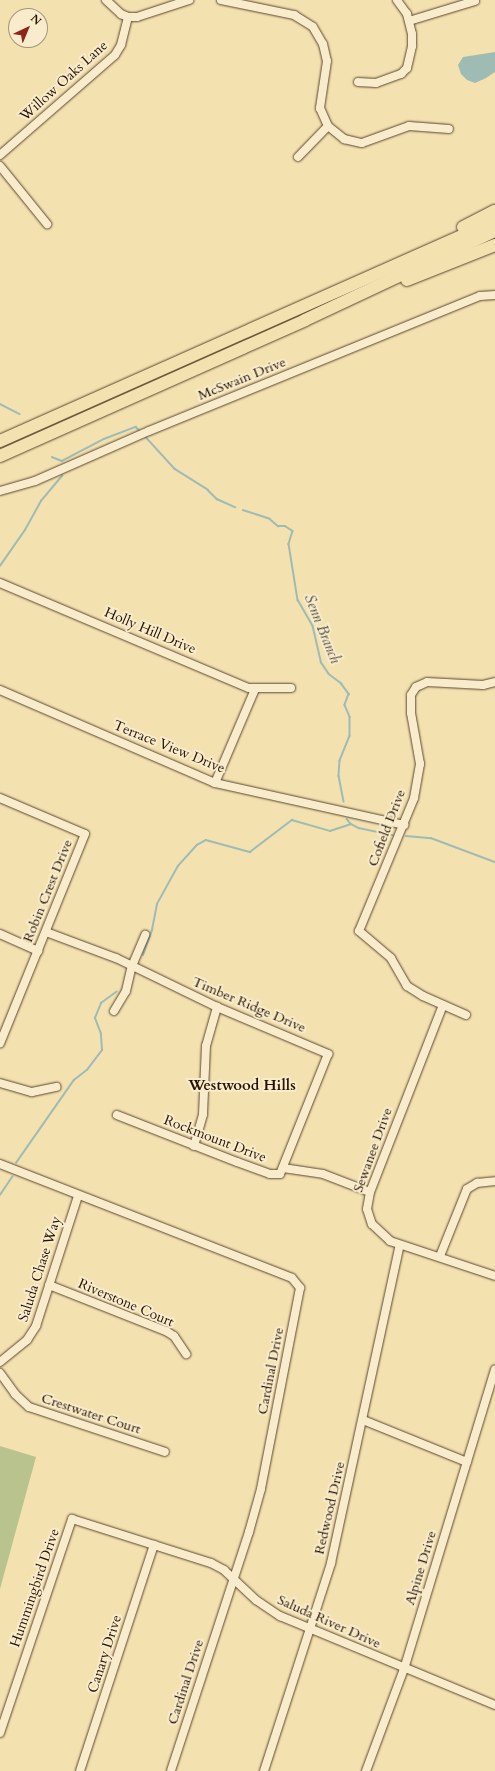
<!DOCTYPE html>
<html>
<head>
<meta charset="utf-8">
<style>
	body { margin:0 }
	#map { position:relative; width:495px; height:1771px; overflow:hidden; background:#f4e1b0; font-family:Cardo,serif }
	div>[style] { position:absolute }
	.green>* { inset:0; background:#b8c38e }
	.water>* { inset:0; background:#9ebcb4 }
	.stream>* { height:1.5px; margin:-0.75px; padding:0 0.75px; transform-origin:0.75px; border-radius:0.75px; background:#9ebcb4 }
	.roads { filter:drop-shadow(0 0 1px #5a462e) drop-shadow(0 0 1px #5a462e) }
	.minor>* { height:8px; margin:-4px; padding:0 4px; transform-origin:4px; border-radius:4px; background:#f8eccc }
	.highway>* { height:12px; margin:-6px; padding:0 6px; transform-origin:6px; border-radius:6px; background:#f4e1b0 }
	span { translate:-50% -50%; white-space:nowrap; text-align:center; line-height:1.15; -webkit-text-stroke:4px #f8eccc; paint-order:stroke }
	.street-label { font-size:14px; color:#261202 }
	.water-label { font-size:15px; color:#504e40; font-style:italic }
	.neighbourhood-label { font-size:15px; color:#261202; font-weight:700 }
	.north { position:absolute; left:8px; top:8px; width:40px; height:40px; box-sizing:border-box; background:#f8eccc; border:1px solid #a4957b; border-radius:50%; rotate:44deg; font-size:11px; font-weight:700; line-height:16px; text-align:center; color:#261202 }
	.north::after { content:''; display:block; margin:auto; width:14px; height:18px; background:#8f2418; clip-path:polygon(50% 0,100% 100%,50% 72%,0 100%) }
</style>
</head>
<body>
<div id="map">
	<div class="green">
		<i style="clip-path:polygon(0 1446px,36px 1457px,0 1589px)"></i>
	</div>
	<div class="water">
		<i style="clip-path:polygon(495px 52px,495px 72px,486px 78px,475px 83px,467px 80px,461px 74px,458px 65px,463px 57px)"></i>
	</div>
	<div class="stream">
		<i style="left:0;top:404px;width:22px;rotate:27deg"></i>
		<i style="left:144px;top:435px;width:46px;rotate:47.6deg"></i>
		<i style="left:175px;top:469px;width:39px;rotate:32deg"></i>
		<i style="left:208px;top:490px;width:13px;rotate:45deg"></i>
		<i style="left:217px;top:499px;width:20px;rotate:24deg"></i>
		<i style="left:52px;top:457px;width:11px;rotate:22deg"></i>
		<i style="left:62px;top:461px;width:47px;rotate:-27.6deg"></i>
		<i style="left:104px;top:439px;width:34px;rotate:-21deg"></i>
		<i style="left:136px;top:427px;width:6px;rotate:45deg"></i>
		<i style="left:243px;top:510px;width:28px;rotate:18deg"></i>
		<i style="left:270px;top:519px;width:11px;rotate:41deg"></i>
		<i style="left:278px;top:526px;width:7px"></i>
		<i style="left:285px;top:526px;width:9px;rotate:32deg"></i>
		<i style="left:293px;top:531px;width:14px;rotate:107deg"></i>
		<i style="left:289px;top:544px;width:57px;rotate:80.9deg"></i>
		<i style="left:298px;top:600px;width:30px;rotate:60deg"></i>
		<i style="left:313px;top:626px;width:37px;rotate:77deg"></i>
		<i style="left:321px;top:662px;width:14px;rotate:56deg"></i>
		<i style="left:329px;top:674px;width:15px;rotate:37deg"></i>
		<i style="left:341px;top:683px;width:14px;rotate:54deg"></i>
		<i style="left:349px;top:694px;width:12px;rotate:110deg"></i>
		<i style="left:345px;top:705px;width:13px;rotate:67deg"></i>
		<i style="left:350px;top:717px;width:19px;rotate:90deg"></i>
		<i style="left:350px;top:736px;width:27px;rotate:112deg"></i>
		<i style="left:340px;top:761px;width:15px;rotate:94deg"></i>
		<i style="left:339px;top:776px;width:26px;rotate:79deg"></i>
		<i style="left:0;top:566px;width:44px;rotate:-55.2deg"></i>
		<i style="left:25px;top:530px;width:33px;rotate:-61deg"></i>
		<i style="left:41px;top:501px;width:33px;rotate:-50deg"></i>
		<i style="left:347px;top:819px;width:6px;rotate:51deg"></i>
		<i style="left:351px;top:824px;width:9px;rotate:27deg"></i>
		<i style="left:359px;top:828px;width:35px;rotate:12deg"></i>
		<i style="left:406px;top:836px;width:25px;rotate:5deg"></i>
		<i style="left:431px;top:838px;width:68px;rotate:20.6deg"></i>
		<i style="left:143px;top:955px;width:27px;rotate:-70deg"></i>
		<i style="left:152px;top:930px;width:26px;rotate:-79deg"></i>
		<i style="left:157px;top:904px;width:43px;rotate:-61.1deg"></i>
		<i style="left:178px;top:866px;width:28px;rotate:-48deg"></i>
		<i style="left:197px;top:845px;width:10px;rotate:-29deg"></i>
		<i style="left:206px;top:840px;width:46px;rotate:15.3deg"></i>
		<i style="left:250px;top:852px;width:53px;rotate:-37.3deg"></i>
		<i style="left:292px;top:820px;width:40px;rotate:16deg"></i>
		<i style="left:330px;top:831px;width:22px;rotate:-18deg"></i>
		<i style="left:16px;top:1163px;width:101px;rotate:-55.1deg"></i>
		<i style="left:74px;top:1080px;width:16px;rotate:-38deg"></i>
		<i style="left:87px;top:1070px;width:25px;rotate:-53deg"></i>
		<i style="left:102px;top:1050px;width:16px;rotate:-94deg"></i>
		<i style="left:101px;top:1034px;width:17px;rotate:-111deg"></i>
		<i style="left:95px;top:1018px;width:16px;rotate:-68deg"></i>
		<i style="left:101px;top:1003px;width:19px;rotate:-36deg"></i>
		<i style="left:0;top:1195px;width:22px;rotate:-56deg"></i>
	</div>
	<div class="roads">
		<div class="minor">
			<i style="left:106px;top:0;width:21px;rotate:43deg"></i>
			<i style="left:121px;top:14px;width:8px;rotate:23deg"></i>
			<i style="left:128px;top:17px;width:9px"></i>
			<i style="left:137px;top:17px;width:55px;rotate:-18.1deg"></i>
			<i style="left:221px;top:0;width:75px;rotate:11.6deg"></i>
			<i style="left:294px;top:15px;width:22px;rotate:32deg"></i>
			<i style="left:313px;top:27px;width:20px;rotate:60deg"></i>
			<i style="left:323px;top:44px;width:17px;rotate:77deg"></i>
			<i style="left:327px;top:61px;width:48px;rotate:98.5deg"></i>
			<i style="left:320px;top:108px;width:20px;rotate:66deg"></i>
			<i style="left:328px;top:126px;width:21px;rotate:39deg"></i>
			<i style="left:344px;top:139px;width:18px;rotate:13deg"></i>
			<i style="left:362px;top:143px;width:50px;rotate:-19.9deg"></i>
			<i style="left:409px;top:126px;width:40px;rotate:4.3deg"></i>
			<i style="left:409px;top:21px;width:69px;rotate:-16.9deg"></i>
			<i style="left:358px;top:82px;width:18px;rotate:3deg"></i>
			<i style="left:376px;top:83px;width:27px;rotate:-20deg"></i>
			<i style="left:401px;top:74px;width:8px;rotate:-45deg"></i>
			<i style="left:407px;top:68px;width:23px;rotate:-77deg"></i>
			<i style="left:412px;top:46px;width:12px;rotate:-90deg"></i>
			<i style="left:412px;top:34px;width:21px;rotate:-104deg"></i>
			<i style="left:407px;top:14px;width:17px;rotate:-126deg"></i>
			<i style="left:0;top:155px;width:152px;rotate:-41deg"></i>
			<i style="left:115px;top:55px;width:12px;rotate:-59deg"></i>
			<i style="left:121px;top:45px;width:29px;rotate:-76deg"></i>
			<i style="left:298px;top:157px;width:43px;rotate:-45.9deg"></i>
			<i style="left:0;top:166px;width:75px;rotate:51deg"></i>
			<i style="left:0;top:491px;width:36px;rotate:-16deg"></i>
			<i style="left:35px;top:481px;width:124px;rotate:-23.7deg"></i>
			<i style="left:149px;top:431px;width:357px;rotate:-22.2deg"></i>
			<i style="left:480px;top:296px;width:15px;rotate:-4deg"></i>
			<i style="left:0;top:583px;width:270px;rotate:22.9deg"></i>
			<i style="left:249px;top:688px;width:42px"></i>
			<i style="left:0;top:690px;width:234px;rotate:23.4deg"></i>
			<i style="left:215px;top:783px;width:194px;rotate:12.5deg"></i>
			<i style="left:215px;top:783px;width:102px;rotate:-66.9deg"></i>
			<i style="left:0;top:798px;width:92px;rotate:23deg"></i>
			<i style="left:85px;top:834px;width:226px;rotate:112.1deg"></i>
			<i style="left:46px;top:932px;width:75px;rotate:20.4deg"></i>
			<i style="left:116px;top:958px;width:112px;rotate:25.9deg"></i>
			<i style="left:217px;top:1007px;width:121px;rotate:22.9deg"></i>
			<i style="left:328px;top:1054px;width:129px;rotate:111.8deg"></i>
			<i style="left:280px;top:1174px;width:10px;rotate:180deg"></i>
			<i style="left:270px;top:1174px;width:35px;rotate:-160deg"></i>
			<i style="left:237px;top:1162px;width:129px;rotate:-158.6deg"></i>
			<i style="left:0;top:934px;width:42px;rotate:24.1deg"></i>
			<i style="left:443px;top:1005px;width:201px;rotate:111.3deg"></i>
			<i style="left:370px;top:1192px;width:17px;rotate:100deg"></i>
			<i style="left:367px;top:1209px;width:16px;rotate:72deg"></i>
			<i style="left:372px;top:1224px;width:25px;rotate:43deg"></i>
			<i style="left:390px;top:1241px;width:111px;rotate:18.4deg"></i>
			<i style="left:114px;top:1011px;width:23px;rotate:-59deg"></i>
			<i style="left:126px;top:991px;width:26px;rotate:-77deg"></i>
			<i style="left:132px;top:966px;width:34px;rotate:-67deg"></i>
			<i style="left:466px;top:1015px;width:47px;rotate:-156.2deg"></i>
			<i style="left:423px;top:996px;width:19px;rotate:-148deg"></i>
			<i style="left:407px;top:986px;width:32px;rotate:-120deg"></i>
			<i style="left:391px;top:958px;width:42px;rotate:-139.8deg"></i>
			<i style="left:359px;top:931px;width:144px;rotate:-67.5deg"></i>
			<i style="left:414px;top:798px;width:35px;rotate:-80deg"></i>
			<i style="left:420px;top:764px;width:52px;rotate:-100deg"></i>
			<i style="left:411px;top:713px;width:18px;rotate:-90deg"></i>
			<i style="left:411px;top:695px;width:9px;rotate:-58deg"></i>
			<i style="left:416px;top:687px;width:12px;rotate:-24deg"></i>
			<i style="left:427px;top:682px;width:56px;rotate:3.1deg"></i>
			<i style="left:483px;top:685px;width:12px;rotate:-14deg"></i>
			<i style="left:0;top:1083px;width:33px;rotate:16deg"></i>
			<i style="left:32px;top:1092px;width:25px;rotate:-12deg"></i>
			<i style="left:194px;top:1146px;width:33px;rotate:-74deg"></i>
			<i style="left:203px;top:1114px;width:68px;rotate:-87.5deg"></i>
			<i style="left:206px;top:1046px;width:41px;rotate:-74.2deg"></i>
			<i style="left:0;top:1164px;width:313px;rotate:21.3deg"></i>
			<i style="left:292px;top:1278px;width:13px;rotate:51deg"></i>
			<i style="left:300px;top:1288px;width:205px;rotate:101deg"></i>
			<i style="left:261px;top:1489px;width:45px;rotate:105.6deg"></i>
			<i style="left:249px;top:1532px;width:251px;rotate:108.1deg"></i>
			<i style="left:283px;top:1168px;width:40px;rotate:8.5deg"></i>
			<i style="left:323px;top:1174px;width:50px;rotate:21deg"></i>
			<i style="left:440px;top:1256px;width:72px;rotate:-68.1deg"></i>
			<i style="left:467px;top:1189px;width:12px;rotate:-31deg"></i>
			<i style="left:477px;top:1183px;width:18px;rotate:-6deg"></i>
			<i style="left:49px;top:1285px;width:126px;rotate:21.5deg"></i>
			<i style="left:166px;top:1331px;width:9px;rotate:32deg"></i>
			<i style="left:174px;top:1336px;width:22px;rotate:56deg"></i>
			<i style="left:0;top:1362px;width:35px;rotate:-39deg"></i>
			<i style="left:27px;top:1340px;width:17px;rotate:-57deg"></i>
			<i style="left:36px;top:1326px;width:137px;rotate:-72.1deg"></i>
			<i style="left:0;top:1373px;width:26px;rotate:54deg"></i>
			<i style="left:15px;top:1394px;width:19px;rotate:43deg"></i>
			<i style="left:29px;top:1407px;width:143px;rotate:18.3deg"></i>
			<i style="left:363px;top:1420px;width:112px;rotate:22deg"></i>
			<i style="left:0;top:1733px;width:226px;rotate:-71.4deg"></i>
			<i style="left:72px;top:1519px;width:146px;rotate:17.6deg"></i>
			<i style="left:211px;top:1563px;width:15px;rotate:28deg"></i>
			<i style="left:224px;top:1570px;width:44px;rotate:43.2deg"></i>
			<i style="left:256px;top:1600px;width:29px;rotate:34deg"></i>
			<i style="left:280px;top:1616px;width:233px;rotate:22.5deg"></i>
			<i style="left:80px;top:1771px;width:238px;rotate:-71.9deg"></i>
			<i style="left:264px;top:1771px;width:219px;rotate:-72.1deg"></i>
			<i style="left:331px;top:1563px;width:325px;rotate:-77.8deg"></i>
			<i style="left:366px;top:1771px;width:109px;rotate:-69.6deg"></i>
			<i style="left:404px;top:1669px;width:313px;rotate:-73.1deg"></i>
		</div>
		<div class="highway">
			<i style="left:463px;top:227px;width:36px;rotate:-27deg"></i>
			<i style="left:407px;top:280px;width:95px;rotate:-21.7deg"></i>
			<i style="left:0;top:441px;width:542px;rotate:-23.96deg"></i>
			<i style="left:0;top:456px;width:334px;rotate:-24deg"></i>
			<i style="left:305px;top:320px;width:210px;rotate:-25.1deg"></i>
		</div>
	</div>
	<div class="street-label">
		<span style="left:64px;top:81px;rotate:-42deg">Willow Oaks Lane</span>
		<span style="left:242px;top:379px;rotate:-22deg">McSwain Drive</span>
		<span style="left:150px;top:631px;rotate:23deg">Holly Hill Drive</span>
		<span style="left:169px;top:747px;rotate:22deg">Terrace View Drive</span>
		<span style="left:387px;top:828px;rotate:-69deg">Cofield Drive</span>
		<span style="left:48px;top:891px;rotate:-68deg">Robin Crest Drive</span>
		<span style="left:249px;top:1005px;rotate:23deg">Timber Ridge Drive</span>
		<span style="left:215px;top:1139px;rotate:21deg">Rockmount Drive</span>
		<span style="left:373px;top:1150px;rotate:-70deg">Sewanee Drive</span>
		<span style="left:40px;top:1269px;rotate:-72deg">Saluda Chase Way</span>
		<span style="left:126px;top:1303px;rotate:23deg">Riverstone Court</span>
		<span style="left:271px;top:1371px;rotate:-79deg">Cardinal Drive</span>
		<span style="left:91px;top:1414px;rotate:18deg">Crestwater Court</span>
		<span style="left:330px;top:1508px;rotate:-77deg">Redwood Drive</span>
		<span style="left:421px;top:1568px;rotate:-73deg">Alpine Drive</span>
		<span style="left:35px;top:1588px;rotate:-71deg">Hummingbird Drive</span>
		<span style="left:329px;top:1622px;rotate:24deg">Saluda River Drive</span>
		<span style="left:105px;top:1654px;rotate:-72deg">Canary Drive</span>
		<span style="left:186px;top:1682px;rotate:-72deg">Cardinal Drive</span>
	</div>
	<div class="water-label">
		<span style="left:322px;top:629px;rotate:68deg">Senn Branch</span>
	</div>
	<div class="neighbourhood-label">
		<span style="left:242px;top:1086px">Westwood Hills</span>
	</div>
	<div class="north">N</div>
</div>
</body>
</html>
